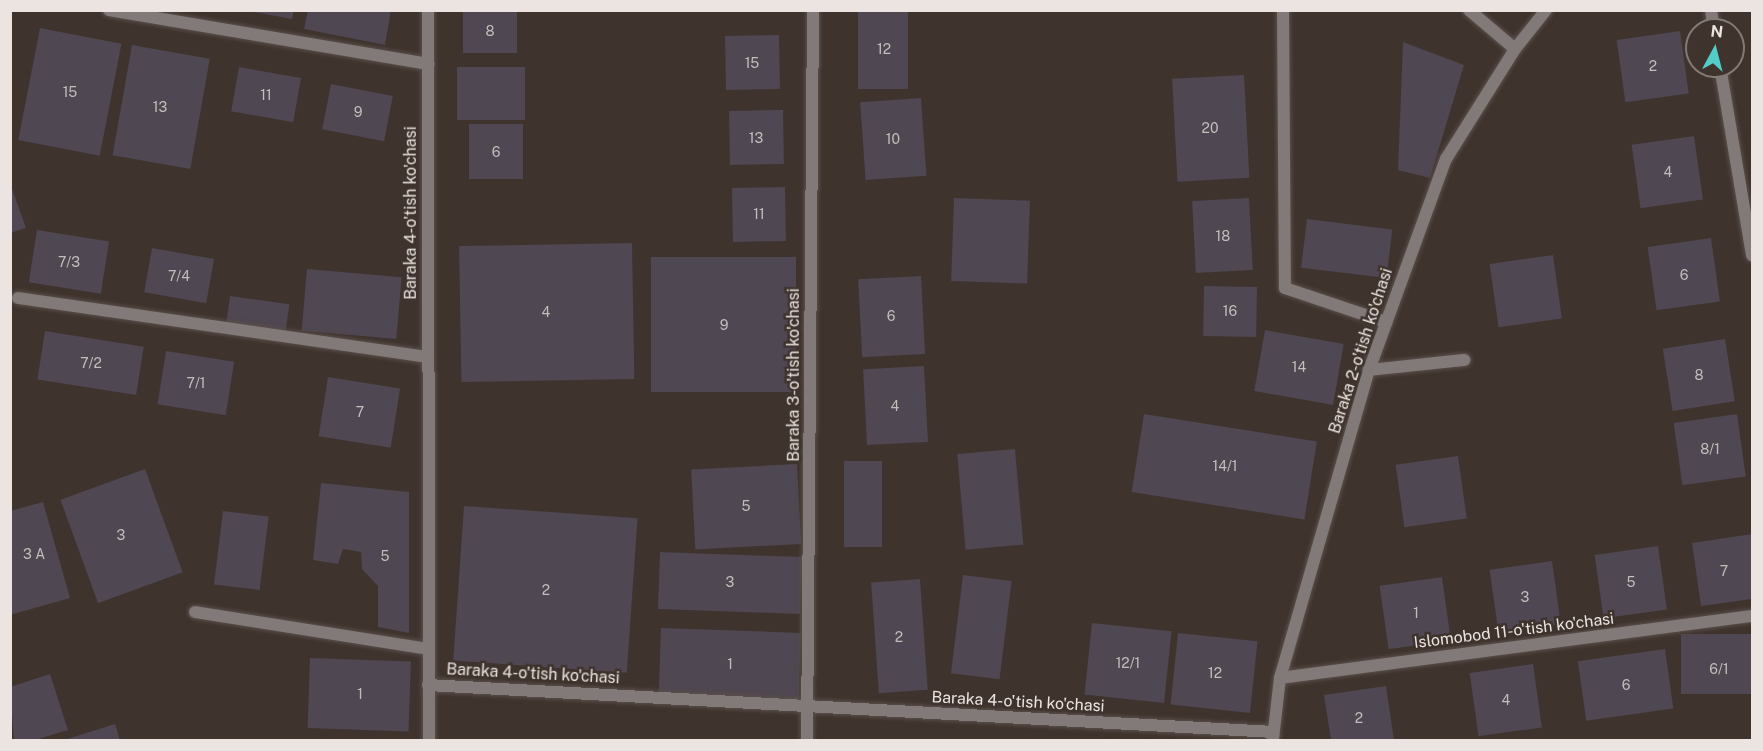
<!DOCTYPE html>
<html>
<head>
<meta charset="utf-8">
<style>
	body { margin:0 }
	#map { position:relative; width:1763px; height:751px; overflow:hidden; background:#3e332d; font-family:"Public Sans",sans-serif }
	div>[style] { position:absolute }
	.building>* { inset:0; background:#4f4751; transform-origin:0 0 }
	.roads { filter:drop-shadow(0 0 2px #5a4f4a) drop-shadow(0 0 2px #5a4f4a) }
	.service>* { height:12px; margin:-6px; padding:0 6px; transform-origin:6px; border-radius:6px; background:#817a78 }
	.minor>* { height:12px; margin:-6px; padding:0 6px; transform-origin:6px; border-radius:6px; background:#817a78 }
	span { translate:-50% -50%; white-space:nowrap; text-align:center; line-height:1.15; -webkit-text-stroke:5px #3e332d; paint-order:stroke }
	.number-label { font-size:14px; color:#c4bdbc }
	.number-label span { -webkit-text-stroke-width:0 }
	.street-label { font-size:16px; color:#ebe4e0 }
	.frame { position:absolute; inset:0; border:12px solid #ebe4e0; pointer-events:none }
	.north { position:absolute; left:1685px; top:18px; width:60px; height:60px; box-sizing:border-box; background:#3e332d; border:2px solid #837a75; border-radius:50%; rotate:7deg; font-size:16px; font-weight:700; line-height:24px; text-align:center; color:#ebe4e0 }
	.north::after { content:''; display:block; margin:auto; width:21px; height:27px; background:#54cdc8; clip-path:polygon(50% 0,100% 100%,50% 72%,0 100%) }
</style>
</head>
<body>
<div id="map">
	<div class="building">
		<i style="clip-path:polygon(243px 10px,294px 10px,292px 19px)"></i>
		<i style="clip-path:polygon(308px 10px,391px 10px,385px 45px,304px 29px)"></i>
		<i style="left:463px;top:10px;width:54px;height:43px"></i>
		<i style="left:858px;top:10px;width:50px;height:79px"></i>
		<i style="left:40px;top:28px;width:83px;height:114px;rotate:11deg"></i>
		<i style="left:1680px;top:31px;width:63px;height:64px;rotate:82deg"></i>
		<i style="left:779px;top:35px;width:54px;height:54px;rotate:89deg"></i>
		<i style="clip-path:polygon(1403px 42px,1464px 65px,1430px 178px,1398px 170px)"></i>
		<i style="left:132px;top:45px;width:79px;height:112px;rotate:10deg"></i>
		<i style="left:239px;top:67px;width:63px;height:45px;rotate:10deg"></i>
		<i style="left:457px;top:67px;width:68px;height:53px"></i>
		<i style="left:1244px;top:75px;width:103px;height:72px;rotate:87deg"></i>
		<i style="left:331px;top:84px;width:63px;height:46px;rotate:11deg"></i>
		<i style="left:921px;top:98px;width:78px;height:61px;rotate:86deg"></i>
		<i style="left:783px;top:110px;width:54px;height:54px;rotate:89deg"></i>
		<i style="left:469px;top:124px;width:54px;height:55px"></i>
		<i style="left:1694px;top:136px;width:64px;height:63px;rotate:82deg"></i>
		<i style="clip-path:polygon(10px 183px,26px 228px,10px 233px)"></i>
		<i style="left:785px;top:187px;width:54px;height:53px;rotate:89deg"></i>
		<i style="left:954px;top:198px;width:76px;height:83px;rotate:2deg"></i>
		<i style="left:1249px;top:198px;width:72px;height:57px;rotate:87deg"></i>
		<i style="left:1307px;top:219px;width:86px;height:49px;rotate:7deg"></i>
		<i style="left:37px;top:230px;width:73px;height:53px;rotate:9deg"></i>
		<i style="left:1711px;top:238px;width:64px;height:64px;rotate:82deg"></i>
		<i style="left:632px;top:243px;width:136px;height:173px;rotate:89deg"></i>
		<i style="left:152px;top:248px;width:63px;height:45px;rotate:10deg"></i>
		<i style="left:1553px;top:255px;width:64px;height:64px;rotate:82deg"></i>
		<i style="left:796px;top:257px;width:135px;height:145px;rotate:90deg"></i>
		<i style="left:307px;top:269px;width:95px;height:62px;rotate:5deg"></i>
		<i style="left:921px;top:276px;width:78px;height:63px;rotate:87deg"></i>
		<i style="left:1204px;top:286px;width:53px;height:50px;rotate:1deg"></i>
		<i style="left:230px;top:296px;width:60px;height:27px;rotate:8deg"></i>
		<i style="left:1265px;top:330px;width:80px;height:62px;rotate:10deg"></i>
		<i style="left:45px;top:331px;width:100px;height:49px;rotate:9deg"></i>
		<i style="left:1725px;top:339px;width:63px;height:63px;rotate:81deg"></i>
		<i style="left:166px;top:351px;width:69px;height:54px;rotate:9deg"></i>
		<i style="left:924px;top:366px;width:76px;height:61px;rotate:87deg"></i>
		<i style="left:328px;top:377px;width:73px;height:60px;rotate:9deg"></i>
		<i style="left:1144px;top:414px;width:175px;height:79px;rotate:9deg"></i>
		<i style="left:1737px;top:414px;width:63px;height:64px;rotate:82deg"></i>
		<i style="left:1015px;top:449px;width:96px;height:58px;rotate:85deg"></i>
		<i style="left:1458px;top:456px;width:63px;height:63px;rotate:82deg"></i>
		<i style="left:844px;top:461px;width:38px;height:86px"></i>
		<i style="left:797px;top:464px;width:80px;height:106px;rotate:87deg"></i>
		<i style="left:145px;top:469px;width:110px;height:90px;rotate:70deg"></i>
		<i style="clip-path:polygon(321px 483px,409px 492px,409px 633px,378px 627px,378px 586px,362px 569px,361px 552px,343px 549px,338px 564px,313px 560px)"></i>
		<i style="clip-path:polygon(43px 502px,70px 598px,10px 615px,10px 511px)"></i>
		<i style="left:464px;top:506px;width:174px;height:155px;rotate:4deg"></i>
		<i style="left:223px;top:511px;width:46px;height:74px;rotate:7deg"></i>
		<i style="clip-path:polygon(1752px 534px,1752px 599px,1701px 606px,1692px 543px)"></i>
		<i style="left:1658px;top:546px;width:64px;height:64px;rotate:82deg"></i>
		<i style="left:660px;top:552px;width:142px;height:57px;rotate:2deg"></i>
		<i style="left:1552px;top:561px;width:64px;height:63px;rotate:82deg"></i>
		<i style="left:963px;top:575px;width:49px;height:99px;rotate:7deg"></i>
		<i style="left:1442px;top:577px;width:64px;height:63px;rotate:82deg"></i>
		<i style="left:920px;top:579px;width:111px;height:49px;rotate:86deg"></i>
		<i style="left:1092px;top:623px;width:80px;height:72px;rotate:6deg"></i>
		<i style="left:661px;top:628px;width:140px;height:67px;rotate:2deg"></i>
		<i style="left:1178px;top:633px;width:80px;height:72px;rotate:6deg"></i>
		<i style="left:1752px;top:634px;width:60px;height:71px;rotate:90deg"></i>
		<i style="left:1665px;top:649px;width:60px;height:88px;rotate:82deg"></i>
		<i style="left:310px;top:658px;width:101px;height:70px;rotate:2deg"></i>
		<i style="left:1533px;top:664px;width:64px;height:64px;rotate:82deg"></i>
		<i style="clip-path:polygon(50px 674px,68px 730px,35px 740px,14px 740px,10px 687px)"></i>
		<i style="clip-path:polygon(1386px 686px,1394px 740px,1331px 740px,1324px 695px)"></i>
		<i style="clip-path:polygon(115px 724px,120px 740px,64px 740px)"></i>
	</div>
	<div class="roads">
		<div class="service">
			<i style="left:1369px;top:370px;width:96px;rotate:-6deg"></i>
			<i style="left:195px;top:612px;width:236px;rotate:9deg"></i>
		</div>
		<div class="minor">
			<i style="left:109px;top:10px;width:324px;rotate:9.6deg"></i>
			<i style="left:428px;top:10px;width:730px;rotate:89.92deg"></i>
			<i style="left:1283px;top:10px;width:278px;rotate:89.6deg"></i>
			<i style="left:1285px;top:288px;width:107px;rotate:18.6deg"></i>
			<i style="left:1469px;top:10px;width:60px;rotate:40.3deg"></i>
			<i style="left:1711px;top:10px;width:20px;rotate:81deg"></i>
			<i style="left:1720px;top:66px;width:192px;rotate:80.4deg"></i>
			<i style="left:18px;top:298px;width:414px;rotate:8.2deg"></i>
			<i style="left:1280px;top:678px;width:476px;rotate:-7.5deg"></i>
			<i style="left:428px;top:685px;width:846px;rotate:3.18deg"></i>
			<i style="left:1273px;top:739px;width:61px;rotate:-83.5deg"></i>
			<i style="left:1280px;top:678px;width:321px;rotate:-73.9deg"></i>
			<i style="left:1369px;top:370px;width:225px;rotate:-70deg"></i>
			<i style="left:1446px;top:159px;width:130px;rotate:-57.9deg"></i>
			<i style="left:1515px;top:49px;width:50px;rotate:-51.5deg"></i>
			<i style="left:807px;top:740px;width:730px;rotate:-89.53deg"></i>
		</div>
	</div>
	<div class="number-label">
		<span style="left:490px;top:31px">8</span>
		<span style="left:884px;top:49px">12</span>
		<span style="left:752px;top:63px">15</span>
		<span style="left:1653px;top:66px">2</span>
		<span style="left:70px;top:92px">15</span>
		<span style="left:266px;top:95px">11</span>
		<span style="left:160px;top:107px">13</span>
		<span style="left:358px;top:112px">9</span>
		<span style="left:1210px;top:128px">20</span>
		<span style="left:756px;top:138px">13</span>
		<span style="left:893px;top:139px">10</span>
		<span style="left:496px;top:152px">6</span>
		<span style="left:1668px;top:172px">4</span>
		<span style="left:759px;top:214px">11</span>
		<span style="left:1223px;top:236px">18</span>
		<span style="left:69px;top:262px">7/3</span>
		<span style="left:1684px;top:275px">6</span>
		<span style="left:179px;top:276px">7/4</span>
		<span style="left:1230px;top:311px">16</span>
		<span style="left:546px;top:312px">4</span>
		<span style="left:891px;top:316px">6</span>
		<span style="left:724px;top:325px">9</span>
		<span style="left:91px;top:363px">7/2</span>
		<span style="left:1299px;top:367px">14</span>
		<span style="left:1699px;top:375px">8</span>
		<span style="left:196px;top:383px">7/1</span>
		<span style="left:895px;top:406px">4</span>
		<span style="left:360px;top:412px">7</span>
		<span style="left:1710px;top:449px">8/1</span>
		<span style="left:1225px;top:466px">14/1</span>
		<span style="left:746px;top:506px">5</span>
		<span style="left:121px;top:535px">3</span>
		<span style="left:34px;top:554px">3 A</span>
		<span style="left:385px;top:556px">5</span>
		<span style="left:1724px;top:571px">7</span>
		<span style="left:730px;top:582px">3</span>
		<span style="left:1631px;top:582px">5</span>
		<span style="left:546px;top:590px">2</span>
		<span style="left:1525px;top:597px">3</span>
		<span style="left:1416px;top:613px">1</span>
		<span style="left:899px;top:637px">2</span>
		<span style="left:1128px;top:663px">12/1</span>
		<span style="left:730px;top:664px">1</span>
		<span style="left:1719px;top:669px">6/1</span>
		<span style="left:1215px;top:673px">12</span>
		<span style="left:1626px;top:685px">6</span>
		<span style="left:360px;top:694px">1</span>
		<span style="left:1506px;top:700px">4</span>
		<span style="left:1359px;top:718px">2</span>
	</div>
	<div class="street-label">
		<span style="left:411px;top:213px;rotate:-90deg">Baraka 4-o'tish ko'chasi</span>
		<span style="left:1361px;top:351px;rotate:-72deg">Baraka 2-o'tish ko'chasi</span>
		<span style="left:794px;top:375px;rotate:-90deg">Baraka 3-o'tish ko'chasi</span>
		<span style="left:1514px;top:631px;rotate:-7deg">Islomobod 11-o'tish ko'chasi</span>
		<span style="left:533px;top:674px;rotate:3deg">Baraka 4-o'tish ko'chasi</span>
		<span style="left:1018px;top:702px;rotate:3deg">Baraka 4-o'tish ko'chasi</span>
	</div>
	<div class="frame"></div>
	<div class="north">N</div>
</div>
</body>
</html>
